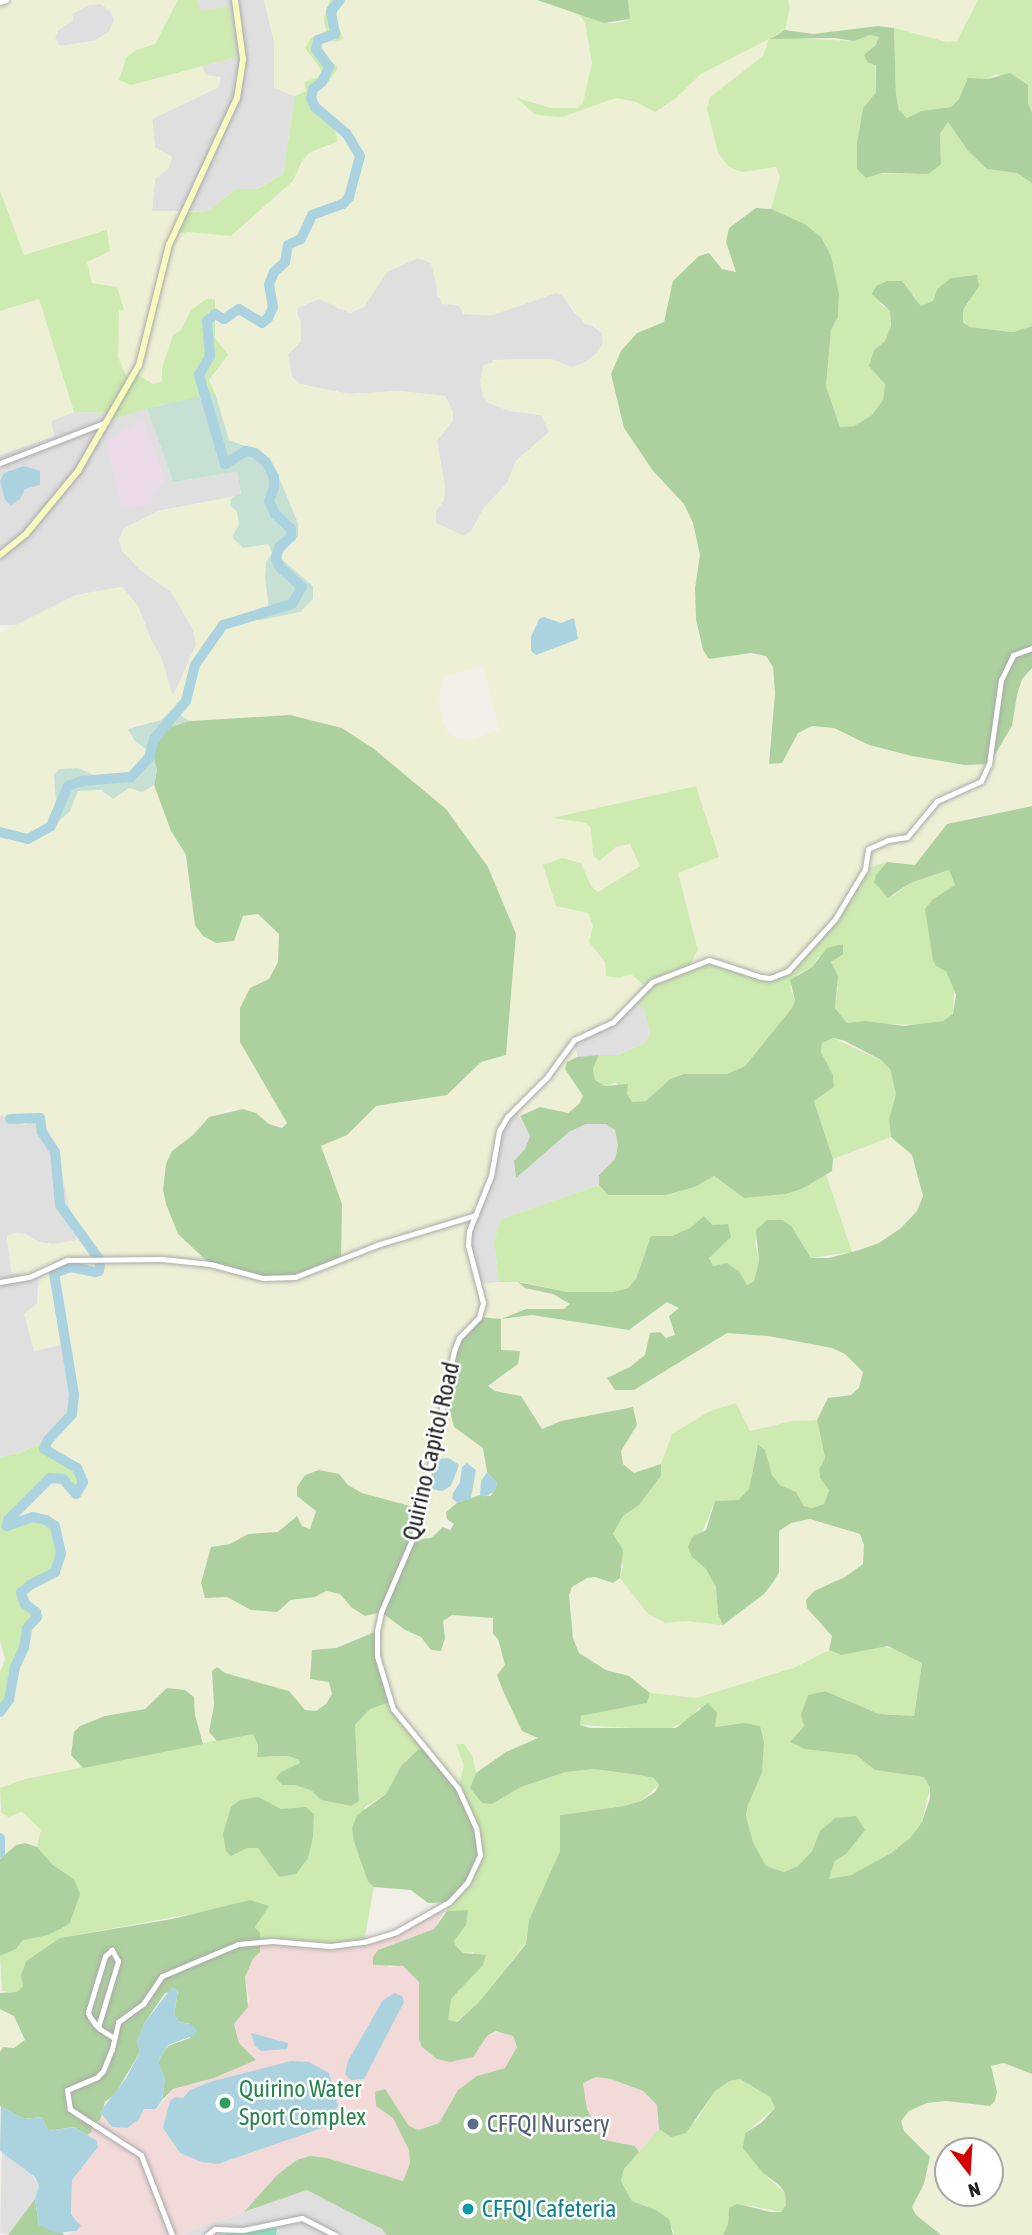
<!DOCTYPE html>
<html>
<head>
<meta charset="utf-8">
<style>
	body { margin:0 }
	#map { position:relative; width:1032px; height:2235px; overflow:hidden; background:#f2efe9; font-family:"Asap Condensed",sans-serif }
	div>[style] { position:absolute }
	.residential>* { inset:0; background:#e0dfdf }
	.commercial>* { inset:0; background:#f2dad9 }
	.industrial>* { inset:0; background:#ebdbe8 }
	.farmland>* { inset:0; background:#eef0d5 }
	.grass>* { inset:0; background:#cdebb0 }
	.forest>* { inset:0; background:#add19e }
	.wetland>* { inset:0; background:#c6e0d4 }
	.pitch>* { inset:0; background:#88e0be }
	.water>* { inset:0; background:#aad3df }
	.river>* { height:10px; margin:-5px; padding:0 5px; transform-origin:5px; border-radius:5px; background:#aad3df }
	.roads { filter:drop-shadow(0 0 2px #a9a9a9) drop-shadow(0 0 2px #a9a9a9) }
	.tertiary>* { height:5px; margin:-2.5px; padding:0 2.5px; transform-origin:2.5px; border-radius:2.5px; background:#fff }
	.secondary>* { height:6px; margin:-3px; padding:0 3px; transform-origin:3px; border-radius:3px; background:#f7fabf }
	.dots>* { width:19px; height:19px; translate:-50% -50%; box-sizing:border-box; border:4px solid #fff; border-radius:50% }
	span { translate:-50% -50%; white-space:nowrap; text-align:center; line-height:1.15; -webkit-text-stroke:5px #fff; paint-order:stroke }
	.street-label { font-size:24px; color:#222 }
	.leisure-label { font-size:24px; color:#27864d }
	.left { translate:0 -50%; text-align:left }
	.service-label { font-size:24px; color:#4e5e75 }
	.culture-label { font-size:24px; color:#0d838f }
	.north { position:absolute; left:934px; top:2137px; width:70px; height:70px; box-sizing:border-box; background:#fff; border:2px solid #a7a7a7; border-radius:50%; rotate:163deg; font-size:19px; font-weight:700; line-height:28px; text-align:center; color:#222 }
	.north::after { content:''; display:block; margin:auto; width:24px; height:32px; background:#d40000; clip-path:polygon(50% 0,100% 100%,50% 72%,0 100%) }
</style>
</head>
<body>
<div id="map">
	<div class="residential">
		<i style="clip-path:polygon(197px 0,264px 0,274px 42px,274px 88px,295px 96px,283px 174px,256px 189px,236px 189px,208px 211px,152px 211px,155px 179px,169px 168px,155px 147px,152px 119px,219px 87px,205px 75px,202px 66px,237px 57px,199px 11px)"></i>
		<i style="clip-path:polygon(101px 4px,111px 12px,114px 20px,109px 32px,94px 41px,59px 46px,55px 38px,58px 30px,71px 14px,89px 5px)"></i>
		<i style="clip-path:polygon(418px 258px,431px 262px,436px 277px,437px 297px,459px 306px,464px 314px,492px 315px,556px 292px,563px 296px,574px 313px,602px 333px,603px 343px,596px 354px,582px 364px,571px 367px,551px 359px,493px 360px,483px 396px,489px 403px,510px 411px,541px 415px,549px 426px,549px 432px,516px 461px,507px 483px,483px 509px,472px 530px,464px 536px,436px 523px,436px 511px,444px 500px,445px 487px,437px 441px,448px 426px,445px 396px,400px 391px,349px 394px,300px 384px,292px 377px,288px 354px,301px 341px,297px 308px,319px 299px,331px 302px,338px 309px,364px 307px,387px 272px)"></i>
		<i style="clip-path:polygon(147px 408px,173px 482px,237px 472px,241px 495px,158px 511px,139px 569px,171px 592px,180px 604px,193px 630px,196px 645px,173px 697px,161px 657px,151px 640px,138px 606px,122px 587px,76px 595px,21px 625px,0 625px,0 455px,54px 436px,51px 421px,74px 412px,112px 413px,107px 422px)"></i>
		<i style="clip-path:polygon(632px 1004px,644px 1008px,650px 1034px,646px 1042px,617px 1055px,577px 1057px,574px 1040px)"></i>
		<i style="clip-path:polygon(515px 1109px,530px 1135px,525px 1149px,514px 1161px,516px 1177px,569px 1132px,586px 1124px,606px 1124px,615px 1130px,618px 1145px,615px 1159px,599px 1174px,599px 1185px,501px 1219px,494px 1241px,499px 1282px,483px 1284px,471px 1261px,469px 1231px,499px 1131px)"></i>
		<i style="clip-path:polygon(0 1115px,12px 1119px,34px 1119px,55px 1145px,59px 1155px,77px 1241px,53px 1244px,39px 1242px,25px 1234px,7px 1236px,11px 1257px,39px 1273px,34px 1351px,65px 1344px,73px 1354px,71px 1373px,79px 1401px,75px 1417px,48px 1440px,18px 1453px,0 1457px)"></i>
		<i style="clip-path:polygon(2px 2152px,29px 2170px,39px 2186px,35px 2199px,8px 2235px,0 2233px)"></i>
		<i style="clip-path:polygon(307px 2190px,382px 2229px,387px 2235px,179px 2235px)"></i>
	</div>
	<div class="commercial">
		<i style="clip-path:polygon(449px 1902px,434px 1929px,379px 1950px,389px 1967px,403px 1966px,419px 1982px,419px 2039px,481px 2045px,487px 2036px,503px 2031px,513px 2036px,517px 2047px,505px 2068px,477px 2076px,458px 2090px,439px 2123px,419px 2130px,409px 2126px,385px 2090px,376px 2106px,393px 2117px,409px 2150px,410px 2163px,403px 2181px,327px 2158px,297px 2160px,277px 2175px,244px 2212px,179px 2235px,65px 2235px,76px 2231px,78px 2221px,71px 2214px,72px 2180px,98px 2147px,97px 2141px,87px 2135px,100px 2112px,113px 2127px,139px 2119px,144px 2109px,157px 2109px,173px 2089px,214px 2078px,256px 2060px,239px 2043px,234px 2024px,249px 2002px,245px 1977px,253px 1959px,260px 1952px,260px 1941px,364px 1942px,396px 1932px)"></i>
		<i style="clip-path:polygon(596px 2077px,611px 2079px,643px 2091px,657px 2105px,659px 2129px,639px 2152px,635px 2146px,604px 2140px,597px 2131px,587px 2109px,583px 2082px)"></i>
	</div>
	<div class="industrial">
		<i style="clip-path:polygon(143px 421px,165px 478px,150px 504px,122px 510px,106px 439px)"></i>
	</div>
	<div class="farmland">
		<i style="clip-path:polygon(evenodd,0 0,178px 0,155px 44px,136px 50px,126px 58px,119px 79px,155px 79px,202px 66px,206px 75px,221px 77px,219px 87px,152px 119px,155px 147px,172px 157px,169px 168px,155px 179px,152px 211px,185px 212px,175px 234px,188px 232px,231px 236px,293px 182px,302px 161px,309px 153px,330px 147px,313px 100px,313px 89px,321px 88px,335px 64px,323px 51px,320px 43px,343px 38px,335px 17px,342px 0,537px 0,579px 14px,585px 23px,592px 63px,583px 103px,578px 108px,552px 108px,518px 99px,535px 114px,547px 116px,562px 117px,616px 98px,636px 102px,645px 107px,664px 108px,701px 74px,770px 39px,763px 56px,719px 90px,707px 109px,718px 153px,743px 172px,776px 167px,780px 177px,771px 209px,755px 208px,726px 242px,736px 272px,722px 269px,715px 257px,699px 256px,673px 281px,664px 322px,637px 333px,611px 374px,624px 428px,653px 471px,684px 504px,693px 523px,700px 555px,695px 588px,698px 632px,735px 654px,766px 656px,773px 667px,775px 693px,772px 743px,768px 752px,769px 764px,791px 750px,798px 733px,812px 726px,834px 728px,869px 745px,912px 756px,964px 765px,989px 764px,1012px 726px,1017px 695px,1022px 679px,1032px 668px,1032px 806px,972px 817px,933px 841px,923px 859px,915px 866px,903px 865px,835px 919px,788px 971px,770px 978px,689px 966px,698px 950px,678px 872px,696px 786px,555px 818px,586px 823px,591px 829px,592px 844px,616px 847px,630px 844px,641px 866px,597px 892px,591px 886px,572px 907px,588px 913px,605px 962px,606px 976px,618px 978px,631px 974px,645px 987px,623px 1014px,575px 1040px,577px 1057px,567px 1062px,573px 1083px,584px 1096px,579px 1104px,568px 1113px,530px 1109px,520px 1116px,514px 1109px,499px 1131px,491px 1176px,469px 1231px,468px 1245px,480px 1283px,518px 1282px,525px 1288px,553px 1294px,570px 1304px,564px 1309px,526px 1309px,505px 1318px,532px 1315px,636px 1328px,667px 1301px,679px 1308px,670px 1320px,675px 1328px,675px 1336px,650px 1344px,646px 1355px,630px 1367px,607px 1378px,634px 1390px,727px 1333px,768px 1336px,832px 1348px,845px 1354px,863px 1372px,859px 1388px,851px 1395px,838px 1395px,822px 1406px,817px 1420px,792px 1421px,750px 1431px,672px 1434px,661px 1464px,634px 1473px,623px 1464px,621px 1451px,584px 1418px,542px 1429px,521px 1396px,495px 1391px,488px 1386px,508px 1374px,520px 1352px,501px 1350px,500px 1319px,468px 1438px,483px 1448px,487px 1472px,482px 1476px,480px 1495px,471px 1498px,476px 1470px,472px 1464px,462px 1467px,452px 1498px,457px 1503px,446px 1512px,443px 1527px,431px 1538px,413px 1537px,421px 1509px,362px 1493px,348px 1485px,339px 1474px,297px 1496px,316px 1511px,310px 1529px,302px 1526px,296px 1517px,278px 1532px,267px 1535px,257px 1533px,230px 1544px,211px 1547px,204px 1570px,219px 1598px,227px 1597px,251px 1610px,277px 1612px,293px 1600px,315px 1597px,326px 1591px,341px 1594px,351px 1607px,381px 1612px,405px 1630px,421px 1637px,445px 1638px,443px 1621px,452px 1615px,493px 1618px,493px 1634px,538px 1738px,506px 1752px,476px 1773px,473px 1756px,456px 1744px,464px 1766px,458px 1788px,402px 1722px,361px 1635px,309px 1658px,309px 1679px,329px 1682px,332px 1694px,326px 1704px,316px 1711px,305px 1710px,289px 1691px,225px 1673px,217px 1667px,212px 1671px,214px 1705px,209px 1724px,209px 1732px,217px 1741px,203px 1744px,195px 1715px,194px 1697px,152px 1701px,145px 1708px,105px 1716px,80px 1726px,74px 1732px,71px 1755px,83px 1768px,0 1788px,0 1712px,9px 1700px,15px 1668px,24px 1647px,32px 1608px,25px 1604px,21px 1593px,29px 1585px,44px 1579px,61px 1553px,55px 1526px,46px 1520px,33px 1517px,7px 1526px,8px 1520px,50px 1478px,63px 1479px,68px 1488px,63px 1460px,44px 1449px,48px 1440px,75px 1417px,79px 1401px,71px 1373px,73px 1354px,64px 1344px,34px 1351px,24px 1314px,39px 1302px,39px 1273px,29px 1277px,11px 1272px,7px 1236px,14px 1233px,25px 1234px,39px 1242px,53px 1244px,77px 1240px,55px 1145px,40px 1134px,34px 1120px,25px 1125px,0 1115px,0 633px,76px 595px,122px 587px,138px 606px,151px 640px,161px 657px,173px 696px,196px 645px,193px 630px,171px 592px,139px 569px,122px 551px,119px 539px,124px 528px,158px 511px,232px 497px,230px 505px,237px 512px,243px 548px,268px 544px,272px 553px,266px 562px,265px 578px,269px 609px,244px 620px,261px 620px,300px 612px,313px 586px,279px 557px,292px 545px,298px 523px,281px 482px,262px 452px,243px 443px,229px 440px,224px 426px,215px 393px,209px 380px,221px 367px,221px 348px,215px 338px,215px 314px,206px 299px,191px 310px,184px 322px,162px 381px,129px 384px,118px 356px,119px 309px,124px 308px,117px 287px,92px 283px,87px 262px,24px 255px,0 191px,0 0,101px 4px,111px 12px,114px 20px,109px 32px,94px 41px,60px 46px,55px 38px,57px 31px,73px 20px,72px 14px,89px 5px,101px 4px,0 0,417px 258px,431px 263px,441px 304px,458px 305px,464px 314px,493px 315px,556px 293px,563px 296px,585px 324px,595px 326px,602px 333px,603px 343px,596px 354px,582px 364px,571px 367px,551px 359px,506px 359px,483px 365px,480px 381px,483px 396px,489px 403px,510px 411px,541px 415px,549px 432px,516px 461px,507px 483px,483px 509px,472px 530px,464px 536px,436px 523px,436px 511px,444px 500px,445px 487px,437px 441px,453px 420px,453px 411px,445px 396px,400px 391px,349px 394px,300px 384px,292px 377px,288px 354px,301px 341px,301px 321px,295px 315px,297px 308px,319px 299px,350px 313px,364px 307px,387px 272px,417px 258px,0 0,483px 666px,499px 730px,470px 740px,456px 738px,449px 734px,442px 719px,439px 704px,442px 681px,448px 675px,483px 666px,0 0,171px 710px,190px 721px,290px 715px,342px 728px,374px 749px,446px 809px,488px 867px,516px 934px,506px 1055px,481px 1062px,461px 1083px,414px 1101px,376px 1106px,358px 1121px,354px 1129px,321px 1146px,342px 1204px,341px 1251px,210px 1264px,178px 1234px,163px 1174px,172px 1151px,193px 1135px,209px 1117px,232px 1109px,256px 1113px,269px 1124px,285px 1126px,284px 1117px,240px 1042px,240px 1008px,250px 988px,269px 979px,278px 962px,279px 934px,258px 914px,243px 916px,239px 930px,191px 898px,186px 855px,171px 831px,154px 785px,142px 792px,129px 788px,115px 796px,85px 788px,75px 795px,70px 811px,51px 816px,56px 803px,54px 776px,86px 771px,94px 775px,130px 772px,145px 763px,147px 749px,134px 740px,128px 729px,135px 724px,162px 720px,171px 710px)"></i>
		<i style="clip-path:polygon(264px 0,330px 0,324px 18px,326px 32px,311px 38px,310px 56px,322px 71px,318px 77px,304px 82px,307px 91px,295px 96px,274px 88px,274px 42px)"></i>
		<i style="clip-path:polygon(788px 0,978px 0,965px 32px,957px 41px,947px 42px,878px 26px,813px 34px,785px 30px,790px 8px)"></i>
		<i style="clip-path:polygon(39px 298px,74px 412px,51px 421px,54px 436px,0 455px,0 311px)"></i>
		<i style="clip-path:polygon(891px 1137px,912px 1155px,923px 1196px,917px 1211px,901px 1228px,879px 1243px,852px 1252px,826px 1174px,832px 1171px,833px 1159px)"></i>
		<i style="clip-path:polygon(809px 1519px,860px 1534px,864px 1545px,863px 1564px,845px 1577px,814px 1591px,808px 1608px,832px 1636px,829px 1650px,796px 1667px,696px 1698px,650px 1693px,618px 1672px,591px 1663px,579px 1653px,573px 1638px,569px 1595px,572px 1587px,587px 1578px,595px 1577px,613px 1583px,620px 1578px,647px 1613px,665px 1623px,686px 1621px,723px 1625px,764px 1594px,774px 1581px,779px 1572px,779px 1530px,791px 1523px)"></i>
		<i style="clip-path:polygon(0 1810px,8px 1817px,22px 1812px,33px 1822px,42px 1830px,37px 1847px,25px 1843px,0 1859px)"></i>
		<i style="clip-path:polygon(0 2009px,14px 2016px,25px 2041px,14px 2048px,3px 2047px,0 2052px)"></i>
		<i style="clip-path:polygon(evenodd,1004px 2063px,1032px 2074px,1032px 2235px,941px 2235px,916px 2215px,912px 2207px,929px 2170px,925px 2150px,904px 2131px,901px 2121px,909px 2111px,927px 2103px,946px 2101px,980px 2107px,995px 2081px,991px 2066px,1004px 2063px,948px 2151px,990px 2151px,990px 2193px,948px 2193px,948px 2151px)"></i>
	</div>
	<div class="grass">
		<i style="clip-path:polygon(178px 0,197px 0,200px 11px,229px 6px,237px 57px,131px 85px,119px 80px,126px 58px,136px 50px,155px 44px)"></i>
		<i style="clip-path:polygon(330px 0,342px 0,335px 17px,343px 38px,338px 42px,330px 40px,320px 43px,323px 51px,338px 68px,327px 84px,313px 90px,313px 100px,330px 117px,338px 141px,309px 153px,302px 161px,293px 181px,231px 236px,188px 232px,174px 234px,185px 212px,208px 211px,236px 189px,257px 189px,283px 174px,295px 96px,306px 91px,304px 82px,318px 77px,322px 71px,305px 48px,311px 38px,326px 31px,324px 18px)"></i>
		<i style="clip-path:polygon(628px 0,788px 0,790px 8px,785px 30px,772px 37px,853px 41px,870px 35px,879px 37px,875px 46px,876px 92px,863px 108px,857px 143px,873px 174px,913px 174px,941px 164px,940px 134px,948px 122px,968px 151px,987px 169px,1017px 173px,1032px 183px,1032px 326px,1014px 332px,970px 327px,963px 321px,963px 310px,970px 301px,937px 289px,933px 301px,921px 306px,913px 294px,879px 303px,890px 311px,891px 327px,885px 341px,874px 350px,876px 373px,885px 384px,883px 400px,872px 415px,854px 426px,840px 427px,826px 386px,831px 330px,838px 317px,839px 294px,821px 237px,805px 224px,771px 209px,780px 177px,776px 167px,743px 172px,729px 167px,718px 153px,707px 109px,710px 97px,763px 56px,769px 39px,701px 74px,676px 98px,655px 112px,636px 102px,616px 98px,562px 117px,547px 116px,534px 114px,517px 98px,552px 108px,577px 108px,583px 103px,592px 63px,585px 23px,579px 14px,604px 23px,617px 23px,630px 19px)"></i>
		<i style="clip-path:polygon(978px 0,1032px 0,1032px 113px,1028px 103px,1028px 85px,996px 74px,988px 79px,968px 79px,959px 99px,951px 107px,921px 111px,907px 118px,899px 110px,896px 94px,894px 28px,947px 42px,957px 41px)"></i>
		<i style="clip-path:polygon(0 191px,24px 255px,107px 230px,110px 251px,87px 262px,92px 283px,117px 287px,124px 309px,119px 311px,118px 357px,129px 383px,135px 373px,153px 384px,162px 381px,162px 368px,173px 335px,181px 330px,191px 310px,206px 299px,215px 299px,215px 338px,228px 355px,209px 380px,215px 393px,189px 401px,158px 405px,106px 422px,111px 413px,74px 412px,39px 299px,0 311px)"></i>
		<i style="clip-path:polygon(696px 786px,719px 857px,678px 873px,698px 950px,690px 965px,709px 960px,770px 978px,788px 971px,825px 933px,865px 869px,887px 862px,876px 875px,892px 897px,910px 883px,949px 870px,955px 885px,933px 899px,936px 966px,946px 970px,954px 987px,953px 1014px,943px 1021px,923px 1025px,847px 1023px,835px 1008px,838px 987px,831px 962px,835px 957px,818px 957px,812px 967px,798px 974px,790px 987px,795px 1000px,792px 1008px,745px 1066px,727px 1074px,684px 1074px,670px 1079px,646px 1101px,632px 1102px,616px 1083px,605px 1086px,595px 1080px,593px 1069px,599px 1055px,618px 1055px,646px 1042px,650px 1034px,644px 1008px,632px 1004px,645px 986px,631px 974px,618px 978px,606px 976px,605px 962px,589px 942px,593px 926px,588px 913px,556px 906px,543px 865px,562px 858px,581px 863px,591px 886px,598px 892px,640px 866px,630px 844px,616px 847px,599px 861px,593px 855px,591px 829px,586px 823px,552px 818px)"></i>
		<i style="clip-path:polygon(834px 1038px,882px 1061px,890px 1069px,896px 1094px,889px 1119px,891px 1137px,833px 1159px,814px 1101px,834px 1087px,833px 1075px,821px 1052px,822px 1043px)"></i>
		<i style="clip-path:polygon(826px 1174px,852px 1252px,811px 1258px,792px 1227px,783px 1220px,755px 1241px,759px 1261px,754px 1281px,747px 1285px,739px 1271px,727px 1263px,713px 1266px,709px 1258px,719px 1246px,713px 1225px,704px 1216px,690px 1228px,672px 1236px,651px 1237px,636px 1279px,628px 1288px,613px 1292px,567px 1292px,522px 1282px,499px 1282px,494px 1241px,501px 1219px,599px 1185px,608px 1195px,666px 1195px,695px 1187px,714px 1176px,744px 1198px,802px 1189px)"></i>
		<i style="clip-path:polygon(736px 1403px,750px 1431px,792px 1421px,817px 1420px,825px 1458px,819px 1469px,820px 1478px,829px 1490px,824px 1504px,812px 1508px,804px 1506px,796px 1492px,780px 1485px,772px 1476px,765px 1450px,758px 1444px,749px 1489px,738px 1500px,715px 1501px,692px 1557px,706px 1569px,716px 1587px,718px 1614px,723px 1625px,686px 1621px,665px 1623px,647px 1613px,620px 1578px,623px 1566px,613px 1534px,623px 1516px,639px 1505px,661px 1476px,661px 1464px,672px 1434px,710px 1411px)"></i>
		<i style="clip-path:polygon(48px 1440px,44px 1450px,77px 1468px,83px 1482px,76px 1494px,63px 1479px,50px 1478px,8px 1520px,8px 1526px,33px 1517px,46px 1520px,55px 1526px,61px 1553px,55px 1572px,29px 1585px,21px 1593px,25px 1604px,36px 1612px,37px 1617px,27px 1628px,15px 1668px,9px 1700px,0 1712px,0 1672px,5px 1659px,0 1642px,0 1457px,19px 1453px)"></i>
		<i style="clip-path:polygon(877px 1646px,900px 1650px,922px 1663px,914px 1716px,879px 1714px,825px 1691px,809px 1695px,801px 1715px,804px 1726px,790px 1742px,856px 1755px,875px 1770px,924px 1777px,930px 1788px,922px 1822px,910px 1838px,891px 1853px,851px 1875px,829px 1880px,835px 1861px,846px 1854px,820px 1831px,812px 1851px,798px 1866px,784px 1872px,766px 1866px,753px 1842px,746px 1817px,748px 1805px,762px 1773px,744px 1723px,714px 1727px,699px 1707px,690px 1720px,666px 1730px,580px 1725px,580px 1716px,647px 1703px,650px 1693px,696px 1698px,796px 1667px,829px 1650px,841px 1655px)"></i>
		<i style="clip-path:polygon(390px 1702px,422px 1746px,401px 1766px,386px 1794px,365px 1807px,354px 1842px,368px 1882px,374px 1887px,364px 1942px,330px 1946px,260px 1941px,255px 1927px,260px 1917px,213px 1910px,60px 1938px,26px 1961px,21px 1975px,23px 1986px,17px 1993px,2px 1991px,0 1956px,16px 1949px,23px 1940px,64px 1927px,70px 1922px,76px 1905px,74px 1879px,53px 1865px,37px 1847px,41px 1830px,33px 1822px,22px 1812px,8px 1817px,1px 1812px,0 1788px,25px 1779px,253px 1733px,258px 1745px,257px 1753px,269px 1757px,288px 1756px,299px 1760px,300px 1763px,291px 1769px,281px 1772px,295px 1785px,312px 1791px,321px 1800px,351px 1806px,359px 1801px,355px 1725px,370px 1709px)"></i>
		<i style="clip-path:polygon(456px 1744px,464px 1744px,473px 1757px,476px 1773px,470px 1788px,492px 1804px,521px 1787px,566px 1772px,594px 1769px,639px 1775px,654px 1778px,659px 1785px,641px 1801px,623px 1806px,560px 1815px,560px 1851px,529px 1920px,526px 1943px,478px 2003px,456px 2022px,448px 2020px,447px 2012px,451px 1999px,461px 1989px,474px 1952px,463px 1953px,456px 1946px,454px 1941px,459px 1934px,447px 1911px,458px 1788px,464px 1766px)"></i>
		<i style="clip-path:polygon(740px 2079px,770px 2097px,775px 2108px,745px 2133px,763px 2173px,785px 2193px,786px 2205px,781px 2212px,751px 2206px,729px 2208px,728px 2224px,723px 2235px,673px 2235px,674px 2231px,656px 2210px,632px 2201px,621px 2181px,624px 2169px,659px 2129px,671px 2137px,696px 2121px,715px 2091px,730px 2081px)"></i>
	</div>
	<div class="forest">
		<i style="clip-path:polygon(537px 0,628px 0,630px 19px,604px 23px)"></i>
		<i style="clip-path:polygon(878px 26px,894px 28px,896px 94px,899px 110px,907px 118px,921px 111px,951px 107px,959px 99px,968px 78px,988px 79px,1010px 73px,1028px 85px,1028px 103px,1032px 113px,1032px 183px,1017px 173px,987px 169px,968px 151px,948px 122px,940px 134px,941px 164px,929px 174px,882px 173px,866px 178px,857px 169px,857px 143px,863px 108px,876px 92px,876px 65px,868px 63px,864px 55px,875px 46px,879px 37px,870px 35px,854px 41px,834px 38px,770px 39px,785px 30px,813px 34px)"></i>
		<i style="clip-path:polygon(756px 208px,771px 209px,805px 224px,821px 237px,831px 256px,839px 294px,838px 317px,831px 330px,826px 386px,840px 427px,854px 426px,872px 415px,883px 400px,885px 384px,869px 366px,874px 350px,885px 341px,891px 326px,890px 311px,872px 294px,876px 286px,887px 281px,902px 281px,921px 306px,933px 301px,937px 289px,951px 278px,977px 275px,979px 286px,963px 310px,963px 322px,970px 327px,1003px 331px,1014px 332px,1032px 326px,1032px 668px,1022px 679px,1017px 695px,1012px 726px,989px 764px,965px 765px,912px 756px,869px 745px,834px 728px,812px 726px,798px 733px,782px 763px,769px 764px,775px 693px,773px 667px,766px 656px,751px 653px,709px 659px,703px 650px,696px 619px,695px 588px,700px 555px,693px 523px,684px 504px,653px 471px,624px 428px,611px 374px,621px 351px,637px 333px,664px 322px,673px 281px,699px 256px,709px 253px,722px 269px,736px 272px,726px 242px,729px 228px)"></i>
		<i style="clip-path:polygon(290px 715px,342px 728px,374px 749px,446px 809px,488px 867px,516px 934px,506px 1055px,481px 1062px,447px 1095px,376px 1106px,347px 1135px,321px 1146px,342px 1204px,341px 1260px,324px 1268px,278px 1279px,210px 1264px,178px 1234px,166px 1204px,163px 1190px,166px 1164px,172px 1151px,193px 1135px,209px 1117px,243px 1109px,256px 1113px,269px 1124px,282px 1128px,287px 1123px,240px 1042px,240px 1008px,250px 988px,269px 979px,278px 962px,279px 934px,258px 914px,243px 916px,234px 941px,216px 943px,203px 936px,195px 925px,186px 855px,171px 831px,154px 785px,157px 770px,152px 751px,169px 727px,190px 721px)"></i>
		<i style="clip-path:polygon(evenodd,1032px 806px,1032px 2074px,1004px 2063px,991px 2066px,997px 2092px,995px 2101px,990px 2106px,946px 2101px,927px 2103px,909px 2111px,901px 2121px,904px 2131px,930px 2157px,924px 2184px,912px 2207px,916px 2215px,941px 2235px,723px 2235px,728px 2224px,729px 2208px,737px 2204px,771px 2212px,781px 2212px,786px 2205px,785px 2193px,779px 2185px,763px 2173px,743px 2148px,745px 2133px,761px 2123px,775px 2108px,770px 2097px,740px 2079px,730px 2081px,715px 2091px,686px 2133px,671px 2137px,659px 2129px,657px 2105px,643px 2091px,611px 2079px,596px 2077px,583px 2083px,587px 2109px,604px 2140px,635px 2146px,639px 2152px,624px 2169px,621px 2181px,632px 2201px,656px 2210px,669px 2219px,673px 2235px,387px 2235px,382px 2229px,307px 2190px,244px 2212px,277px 2175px,297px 2160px,310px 2156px,327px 2158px,403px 2181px,410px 2163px,409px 2150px,393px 2118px,376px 2106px,375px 2092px,385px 2089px,409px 2126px,419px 2130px,439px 2123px,458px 2090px,477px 2076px,505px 2068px,517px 2047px,513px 2036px,496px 2031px,487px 2036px,473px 2057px,450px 2062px,437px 2059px,422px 2047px,419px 2039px,419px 1982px,403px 1966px,373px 1965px,373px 1957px,378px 1950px,434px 1929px,447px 1911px,468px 1910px,466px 1925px,454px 1941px,456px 1946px,463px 1953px,486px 1955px,483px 1965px,451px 1999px,448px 2020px,457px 2022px,478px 2003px,526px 1944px,529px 1920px,560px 1851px,560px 1815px,624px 1806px,641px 1801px,655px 1792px,659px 1785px,654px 1778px,639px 1775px,594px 1769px,566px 1772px,521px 1787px,492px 1804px,482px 1803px,470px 1788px,476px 1773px,506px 1752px,538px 1738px,522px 1731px,503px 1691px,497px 1675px,505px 1665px,498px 1639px,493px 1634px,493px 1618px,452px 1615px,443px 1621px,445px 1638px,441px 1651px,431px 1650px,421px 1637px,405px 1630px,381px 1612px,365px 1616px,351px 1607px,340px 1594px,326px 1591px,315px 1597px,291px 1600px,277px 1612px,251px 1610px,227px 1597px,205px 1598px,201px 1583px,211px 1547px,230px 1544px,248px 1534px,278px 1532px,297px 1516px,302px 1526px,310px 1529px,316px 1511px,297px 1496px,297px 1487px,305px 1475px,319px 1470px,339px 1474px,348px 1485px,362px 1493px,421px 1509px,414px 1537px,420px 1539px,431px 1538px,443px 1527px,450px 1530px,454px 1524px,447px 1519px,446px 1512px,457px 1503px,480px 1495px,491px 1496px,497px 1483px,487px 1472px,483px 1448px,454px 1427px,448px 1404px,450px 1365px,459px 1338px,479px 1317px,501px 1319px,526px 1309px,564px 1309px,570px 1304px,553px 1294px,525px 1288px,518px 1282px,567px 1292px,613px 1292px,628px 1288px,636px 1279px,651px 1236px,672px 1236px,690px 1228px,704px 1216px,713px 1225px,728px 1224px,731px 1237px,709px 1258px,713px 1266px,727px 1263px,739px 1271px,747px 1285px,754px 1281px,759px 1261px,756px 1230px,767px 1220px,783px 1220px,792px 1227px,811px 1258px,829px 1258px,859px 1250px,879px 1243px,901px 1228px,917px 1211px,923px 1196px,912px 1155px,891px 1137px,889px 1119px,896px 1094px,890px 1069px,881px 1060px,845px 1041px,834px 1038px,822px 1043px,821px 1052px,833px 1075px,834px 1087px,814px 1101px,833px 1159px,832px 1171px,802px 1189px,785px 1194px,744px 1198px,714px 1176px,695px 1187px,666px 1195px,608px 1195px,599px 1185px,599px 1175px,615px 1159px,618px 1145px,615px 1130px,606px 1124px,586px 1124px,569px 1132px,516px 1178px,514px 1161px,525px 1149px,530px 1136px,520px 1116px,540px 1107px,568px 1113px,579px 1104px,583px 1096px,565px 1069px,567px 1062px,577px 1057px,599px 1055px,593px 1069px,595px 1080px,605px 1086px,628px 1084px,627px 1094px,632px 1102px,646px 1101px,670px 1079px,684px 1074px,727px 1074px,745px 1066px,792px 1008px,795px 1000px,790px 980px,812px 967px,827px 948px,843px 944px,843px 954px,831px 962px,838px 976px,835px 1008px,847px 1023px,866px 1021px,904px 1026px,943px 1021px,953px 1014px,956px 995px,946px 971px,936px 966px,933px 960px,925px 909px,933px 899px,955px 885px,949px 870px,910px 883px,888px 898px,874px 882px,876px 875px,887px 862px,915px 865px,947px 824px,1032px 806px,667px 1302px,679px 1308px,669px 1316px,675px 1335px,666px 1338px,660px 1332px,650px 1333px,645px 1355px,630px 1367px,607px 1378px,615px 1390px,634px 1390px,727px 1333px,768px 1336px,832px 1348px,845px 1354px,863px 1372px,859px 1388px,851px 1395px,828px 1398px,817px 1420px,825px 1458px,819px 1469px,820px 1478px,829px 1490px,824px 1504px,812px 1508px,804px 1506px,796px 1492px,780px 1485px,772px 1475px,765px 1450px,758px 1444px,749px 1489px,738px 1500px,715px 1501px,706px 1530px,692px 1537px,688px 1547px,692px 1557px,706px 1569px,716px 1587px,718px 1614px,723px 1625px,764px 1594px,774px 1581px,779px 1572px,779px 1531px,791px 1523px,810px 1519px,860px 1534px,864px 1545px,863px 1564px,845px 1577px,814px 1591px,806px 1600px,807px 1608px,832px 1636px,829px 1650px,841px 1655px,888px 1646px,922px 1663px,914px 1716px,879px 1714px,825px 1691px,808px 1695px,801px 1715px,804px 1726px,790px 1742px,805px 1749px,856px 1755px,875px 1770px,924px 1777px,930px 1788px,930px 1798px,922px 1822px,910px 1838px,891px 1853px,851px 1875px,829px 1879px,835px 1861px,846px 1854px,865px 1830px,856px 1816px,835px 1818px,820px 1831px,812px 1851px,798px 1866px,784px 1872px,766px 1866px,753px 1842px,746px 1816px,748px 1805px,762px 1773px,764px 1742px,760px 1726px,744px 1723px,715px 1727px,717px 1713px,708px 1703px,676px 1728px,590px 1728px,580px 1725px,581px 1716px,647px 1703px,650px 1693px,629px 1676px,606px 1670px,579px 1653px,573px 1638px,569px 1595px,572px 1587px,587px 1578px,595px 1577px,613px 1583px,620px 1578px,623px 1550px,613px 1534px,623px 1516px,639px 1505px,661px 1476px,661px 1464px,634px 1473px,623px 1464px,621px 1451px,637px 1425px,633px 1407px,561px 1421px,542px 1429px,521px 1396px,495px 1391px,488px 1386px,518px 1364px,520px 1351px,501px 1350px,501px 1319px,532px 1315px,629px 1330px,667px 1302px)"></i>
		<i style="clip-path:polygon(377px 1631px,377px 1656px,390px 1702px,370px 1709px,355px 1725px,359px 1801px,351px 1806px,321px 1800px,312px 1791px,295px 1785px,282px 1785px,276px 1778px,281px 1772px,300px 1763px,299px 1760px,288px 1756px,257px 1757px,258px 1745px,253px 1734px,217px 1741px,209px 1732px,214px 1705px,212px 1671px,217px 1667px,225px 1673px,289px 1691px,305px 1710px,316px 1711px,326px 1704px,332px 1694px,329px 1682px,310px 1679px,312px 1650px,336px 1648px)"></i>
		<i style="clip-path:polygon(167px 1688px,185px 1690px,194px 1697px,195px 1715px,203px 1744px,83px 1768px,71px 1755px,74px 1732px,80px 1726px,105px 1716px,145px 1709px)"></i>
		<i style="clip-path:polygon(422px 1746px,458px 1788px,476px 1828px,480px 1855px,474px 1871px,449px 1902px,428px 1903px,411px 1890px,374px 1887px,368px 1882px,354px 1842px,352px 1828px,357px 1815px,386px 1794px,401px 1766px)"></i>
		<i style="clip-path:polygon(258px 1797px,281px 1809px,306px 1807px,314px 1814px,313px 1837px,308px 1858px,296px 1874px,279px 1877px,258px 1848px,247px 1848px,231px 1856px,226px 1851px,223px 1834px,231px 1807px,240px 1800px)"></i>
		<i style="clip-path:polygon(25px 1843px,37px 1847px,53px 1865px,74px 1879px,80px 1894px,70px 1923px,64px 1927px,48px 1935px,23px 1940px,16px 1949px,0 1956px,0 1859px,16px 1845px)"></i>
		<i style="clip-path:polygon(250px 1900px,269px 1906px,255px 1927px,260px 1933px,260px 1952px,253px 1959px,245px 1977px,248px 2007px,234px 2024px,239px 2043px,256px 2060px,214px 2078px,173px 2089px,162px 2100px,165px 2079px,158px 2063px,162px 2054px,168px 2046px,190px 2038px,190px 2024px,180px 2022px,174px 2015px,178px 1990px,165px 1993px,144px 2024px,137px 2042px,140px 2052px,115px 2094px,105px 2102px,100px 2120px,93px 2123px,91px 2132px,87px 2135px,74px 2127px,48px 2131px,42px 2117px,24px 2119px,0 2106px,0 2052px,3px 2047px,14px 2048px,25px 2040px,14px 2016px,0 2009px,0 1993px,17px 1992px,23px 1986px,21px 1975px,26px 1961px,60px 1938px,172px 1919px)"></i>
		<i style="clip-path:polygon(35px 2199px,39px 2225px,61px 2230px,64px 2235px,8px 2235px)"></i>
	</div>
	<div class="wetland">
		<i style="clip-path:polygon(215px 393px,229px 440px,262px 452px,281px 482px,298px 523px,298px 536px,279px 557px,313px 586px,313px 599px,300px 612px,261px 620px,241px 620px,269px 609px,265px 578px,266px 562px,272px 553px,268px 544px,243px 548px,232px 537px,239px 525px,237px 512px,230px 505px,232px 497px,241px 494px,237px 472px,173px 482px,147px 408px)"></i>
		<i style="clip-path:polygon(171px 710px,190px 721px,169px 727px,152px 751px,157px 770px,154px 785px,142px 792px,129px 788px,113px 799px,101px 790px,78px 791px,70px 811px,57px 823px,51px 816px,56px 803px,54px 775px,59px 769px,78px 768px,94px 775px,130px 772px,145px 763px,147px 750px,134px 740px,128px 729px,161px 720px)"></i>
	</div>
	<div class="pitch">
		<i style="clip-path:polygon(277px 2228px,276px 2235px,217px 2235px,268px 2229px)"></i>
	</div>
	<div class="water">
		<i style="clip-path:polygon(24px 466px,40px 471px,40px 485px,25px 489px,20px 499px,11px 505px,5px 500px,0 481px,4px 473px)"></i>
		<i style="clip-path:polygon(544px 617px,561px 623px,574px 618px,578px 639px,536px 655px,531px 651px,531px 637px,539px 619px)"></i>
		<i style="clip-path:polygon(449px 1458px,459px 1465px,451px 1486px,442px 1491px,431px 1489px,437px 1459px)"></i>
		<i style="clip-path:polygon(467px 1463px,476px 1470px,471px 1498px,457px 1503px,452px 1498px,453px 1493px,460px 1482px,462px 1467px)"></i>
		<i style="clip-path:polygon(487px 1472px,497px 1483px,495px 1491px,484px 1497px,480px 1495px,481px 1481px)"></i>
		<i style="clip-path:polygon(172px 1987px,178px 1990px,174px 2015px,180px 2022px,190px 2024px,197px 2030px,195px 2035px,168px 2045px,162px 2054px,158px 2063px,165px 2079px,162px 2100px,156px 2109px,144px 2109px,139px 2119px,127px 2128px,112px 2127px,100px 2112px,126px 2078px,140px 2052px,137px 2042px,144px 2024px)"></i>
		<i style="clip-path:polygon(395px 1993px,402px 1996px,404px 2002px,364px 2079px,351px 2080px,345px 2074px,348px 2061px,383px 2000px)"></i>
		<i style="clip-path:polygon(251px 2033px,288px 2043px,287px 2049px,261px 2051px,255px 2046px)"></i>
		<i style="clip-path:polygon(291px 2061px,309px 2062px,329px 2073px,338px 2106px,325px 2127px,218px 2164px,202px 2162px,180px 2153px,163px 2128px,170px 2101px,175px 2097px,183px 2098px,190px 2090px,210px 2082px)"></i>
		<i style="clip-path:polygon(1px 2106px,24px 2119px,42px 2117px,48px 2131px,74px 2127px,97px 2141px,98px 2147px,72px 2180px,71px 2214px,81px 2226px,76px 2231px,56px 2233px,39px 2225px,35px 2199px,39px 2186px,35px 2177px,0 2151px)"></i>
	</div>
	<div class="river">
		<i style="left:0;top:832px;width:29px;rotate:14deg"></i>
		<i style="left:28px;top:839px;width:26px;rotate:-29deg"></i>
		<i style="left:51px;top:826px;width:43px;rotate:-67deg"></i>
		<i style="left:68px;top:786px;width:15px;rotate:-20deg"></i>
		<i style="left:82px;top:781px;width:49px;rotate:-4.7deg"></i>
		<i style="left:131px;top:777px;width:26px;rotate:-47deg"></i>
		<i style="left:149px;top:758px;width:20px;rotate:-75deg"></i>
		<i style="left:154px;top:739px;width:50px;rotate:-49.9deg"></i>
		<i style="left:186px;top:701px;width:37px;rotate:-76deg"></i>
		<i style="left:195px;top:665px;width:49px;rotate:-55deg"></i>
		<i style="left:223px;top:625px;width:72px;rotate:-16.9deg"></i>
		<i style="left:292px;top:604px;width:20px;rotate:-60deg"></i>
		<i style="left:302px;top:587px;width:30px;rotate:-138deg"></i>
		<i style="left:280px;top:567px;width:9px;rotate:-117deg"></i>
		<i style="left:276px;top:559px;width:12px;rotate:-76deg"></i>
		<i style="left:279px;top:547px;width:16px;rotate:-40deg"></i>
		<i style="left:291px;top:537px;width:8px;rotate:-90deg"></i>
		<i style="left:291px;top:529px;width:22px;rotate:-137deg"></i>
		<i style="left:275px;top:514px;width:14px;rotate:-115deg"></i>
		<i style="left:269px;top:501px;width:15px;rotate:-70deg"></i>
		<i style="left:274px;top:487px;width:10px;rotate:-90deg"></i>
		<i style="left:274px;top:477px;width:17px;rotate:-118deg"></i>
		<i style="left:266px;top:462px;width:14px;rotate:-141deg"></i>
		<i style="left:255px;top:453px;width:9px;rotate:-167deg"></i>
		<i style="left:246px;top:451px;width:25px;rotate:148deg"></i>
		<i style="left:225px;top:464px;width:93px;rotate:-106.3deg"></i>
		<i style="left:199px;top:375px;width:22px;rotate:-60deg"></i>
		<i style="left:210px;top:356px;width:35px;rotate:-95deg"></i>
		<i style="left:207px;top:321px;width:11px;rotate:-41deg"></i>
		<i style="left:215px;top:314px;width:10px;rotate:29deg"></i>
		<i style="left:224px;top:319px;width:18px;rotate:-34deg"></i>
		<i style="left:239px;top:309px;width:27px;rotate:31deg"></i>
		<i style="left:262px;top:323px;width:8px;rotate:-40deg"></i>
		<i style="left:268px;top:318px;width:12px;rotate:-66deg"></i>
		<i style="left:273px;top:307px;width:23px;rotate:-100deg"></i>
		<i style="left:269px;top:284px;width:13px;rotate:-67deg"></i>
		<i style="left:274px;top:272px;width:15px;rotate:-42deg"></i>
		<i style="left:285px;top:262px;width:17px;rotate:-80deg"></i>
		<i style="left:288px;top:245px;width:14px;rotate:-25deg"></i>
		<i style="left:301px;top:239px;width:26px;rotate:-65deg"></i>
		<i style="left:312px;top:215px;width:33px;rotate:-20deg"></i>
		<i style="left:343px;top:204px;width:9px;rotate:-49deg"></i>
		<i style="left:349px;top:197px;width:42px;rotate:-75deg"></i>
		<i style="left:360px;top:156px;width:26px;rotate:-121deg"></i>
		<i style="left:347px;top:134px;width:42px;rotate:-139.8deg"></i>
		<i style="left:315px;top:107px;width:10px;rotate:-114deg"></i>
		<i style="left:311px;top:98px;width:9px;rotate:-77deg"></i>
		<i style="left:313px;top:89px;width:11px;rotate:-38deg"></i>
		<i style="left:322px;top:82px;width:17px;rotate:-65deg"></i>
		<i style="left:329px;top:67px;width:22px;rotate:-126deg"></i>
		<i style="left:316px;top:49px;width:9px;rotate:-77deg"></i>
		<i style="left:318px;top:40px;width:18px;rotate:-19deg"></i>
		<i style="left:335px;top:34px;width:23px;rotate:-100deg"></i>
		<i style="left:331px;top:11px;width:14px;rotate:-51deg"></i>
		<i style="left:10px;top:1119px;width:30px;rotate:-2deg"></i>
		<i style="left:40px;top:1118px;width:14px;rotate:82deg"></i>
		<i style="left:42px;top:1132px;width:24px;rotate:57deg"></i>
		<i style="left:55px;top:1152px;width:53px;rotate:84.6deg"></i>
		<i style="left:60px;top:1205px;width:67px;rotate:54.2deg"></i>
		<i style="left:0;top:1712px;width:15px;rotate:-53deg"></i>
		<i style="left:9px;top:1700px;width:34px;rotate:-80deg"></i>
		<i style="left:15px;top:1667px;width:21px;rotate:-65deg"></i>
		<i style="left:24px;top:1648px;width:20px;rotate:-81deg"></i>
		<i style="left:27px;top:1628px;width:15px;rotate:-48deg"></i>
		<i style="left:37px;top:1617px;width:5px;rotate:-101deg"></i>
		<i style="left:36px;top:1612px;width:14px;rotate:-144deg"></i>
		<i style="left:25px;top:1604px;width:12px;rotate:-110deg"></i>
		<i style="left:21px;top:1593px;width:12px;rotate:-42deg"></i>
		<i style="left:30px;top:1585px;width:28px;rotate:-27deg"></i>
		<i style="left:55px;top:1572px;width:20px;rotate:-72deg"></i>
		<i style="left:61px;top:1553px;width:28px;rotate:-103deg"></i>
		<i style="left:55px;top:1526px;width:11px;rotate:-146deg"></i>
		<i style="left:46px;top:1520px;width:13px;rotate:-167deg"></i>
		<i style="left:33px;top:1517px;width:28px;rotate:161deg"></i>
		<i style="left:7px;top:1526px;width:6px;rotate:-81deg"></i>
		<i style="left:8px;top:1520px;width:59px;rotate:-45deg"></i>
		<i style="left:50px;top:1478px;width:13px;rotate:4deg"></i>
		<i style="left:63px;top:1479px;width:20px;rotate:49deg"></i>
		<i style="left:76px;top:1494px;width:14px;rotate:-60deg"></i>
		<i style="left:83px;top:1482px;width:15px;rotate:-113deg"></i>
		<i style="left:77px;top:1468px;width:38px;rotate:-150deg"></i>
		<i style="left:44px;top:1449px;width:10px;rotate:-66deg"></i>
		<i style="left:48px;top:1440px;width:35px;rotate:-47deg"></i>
		<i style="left:72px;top:1414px;width:20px;rotate:-84deg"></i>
		<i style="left:74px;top:1394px;width:123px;rotate:-99.4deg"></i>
		<i style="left:54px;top:1273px;width:18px;rotate:-19deg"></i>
		<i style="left:71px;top:1267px;width:25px;rotate:12deg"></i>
		<i style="left:95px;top:1272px;width:4px;rotate:-14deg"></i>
		<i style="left:99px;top:1271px;width:6px;rotate:-81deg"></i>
		<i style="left:0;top:1838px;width:15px;rotate:90deg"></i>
	</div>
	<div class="roads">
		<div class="tertiary">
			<i style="left:0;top:2px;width:6px;rotate:-18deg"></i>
			<i style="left:0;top:463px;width:114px;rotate:-21.1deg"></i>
			<i style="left:0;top:1282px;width:29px;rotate:-10deg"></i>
			<i style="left:29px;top:1277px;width:42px;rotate:-24.1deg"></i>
			<i style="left:67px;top:1260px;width:95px;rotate:-0.6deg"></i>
			<i style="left:162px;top:1259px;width:48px;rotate:5.9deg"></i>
			<i style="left:210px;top:1264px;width:55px;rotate:14.8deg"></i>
			<i style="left:263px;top:1278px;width:32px;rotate:-2deg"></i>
			<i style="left:295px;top:1277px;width:88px;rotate:-21.3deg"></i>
			<i style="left:377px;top:1245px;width:103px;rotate:-16.9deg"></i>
			<i style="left:98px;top:2027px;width:69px;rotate:-73.1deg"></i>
			<i style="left:118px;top:1961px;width:13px;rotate:-119deg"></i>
			<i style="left:112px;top:1950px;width:9px;rotate:139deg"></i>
			<i style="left:105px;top:1956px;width:59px;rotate:106.9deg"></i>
			<i style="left:88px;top:2012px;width:5px;rotate:68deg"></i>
			<i style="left:90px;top:2017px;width:9px;rotate:54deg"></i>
			<i style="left:95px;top:2024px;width:7px;rotate:45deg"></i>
			<i style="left:100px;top:2029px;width:17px;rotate:33deg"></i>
			<i style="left:172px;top:2235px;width:86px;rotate:-111.2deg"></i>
			<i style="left:141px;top:2155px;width:85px;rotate:-147.1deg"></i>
			<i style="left:70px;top:2109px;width:19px;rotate:-99deg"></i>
			<i style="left:67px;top:2090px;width:33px;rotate:-23deg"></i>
			<i style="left:97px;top:2077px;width:8px;rotate:-45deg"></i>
			<i style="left:103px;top:2071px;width:24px;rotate:-68deg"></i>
			<i style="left:112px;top:2049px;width:28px;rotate:-77deg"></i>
			<i style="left:118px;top:2022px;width:31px;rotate:-36deg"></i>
			<i style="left:143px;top:2004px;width:34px;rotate:-56deg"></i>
			<i style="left:162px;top:1976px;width:82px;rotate:-22.8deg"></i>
			<i style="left:238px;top:1944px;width:34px;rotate:-5deg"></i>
			<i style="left:272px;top:1941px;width:58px;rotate:4.9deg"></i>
			<i style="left:330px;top:1946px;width:34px;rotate:-7deg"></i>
			<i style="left:364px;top:1942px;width:34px;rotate:-17deg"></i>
			<i style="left:396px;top:1932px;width:61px;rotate:-29.5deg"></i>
			<i style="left:449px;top:1902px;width:26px;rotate:-47deg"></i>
			<i style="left:467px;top:1883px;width:31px;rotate:-65deg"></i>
			<i style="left:480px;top:1855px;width:27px;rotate:-98deg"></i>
			<i style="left:476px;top:1828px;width:44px;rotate:-114.2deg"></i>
			<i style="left:458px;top:1788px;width:102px;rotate:-129.4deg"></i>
			<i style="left:393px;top:1709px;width:55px;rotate:-106.8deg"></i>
			<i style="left:377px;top:1656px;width:25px;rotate:-90deg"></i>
			<i style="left:377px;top:1631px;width:19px;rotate:-78deg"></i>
			<i style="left:381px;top:1612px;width:91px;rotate:-66.8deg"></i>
			<i style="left:417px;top:1528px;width:181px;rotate:-78.2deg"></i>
			<i style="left:454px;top:1351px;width:14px;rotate:-69deg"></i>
			<i style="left:459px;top:1338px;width:29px;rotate:-46deg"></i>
			<i style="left:479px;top:1317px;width:15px;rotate:-74deg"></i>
			<i style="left:483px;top:1303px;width:60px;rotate:-104.5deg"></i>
			<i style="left:468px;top:1245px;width:14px;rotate:-86deg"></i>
			<i style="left:469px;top:1231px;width:59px;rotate:-68.2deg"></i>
			<i style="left:491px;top:1176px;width:46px;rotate:-79.9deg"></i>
			<i style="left:499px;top:1131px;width:16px;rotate:-60deg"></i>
			<i style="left:507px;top:1117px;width:57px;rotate:-45deg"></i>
			<i style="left:547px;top:1077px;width:46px;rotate:-53.9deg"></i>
			<i style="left:574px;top:1040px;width:43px;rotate:-24.8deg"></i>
			<i style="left:613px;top:1022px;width:56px;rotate:-45.7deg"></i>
			<i style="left:652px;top:982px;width:61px;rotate:-21.1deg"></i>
			<i style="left:709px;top:960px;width:55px;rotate:18.1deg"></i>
			<i style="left:761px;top:977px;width:9px;rotate:6deg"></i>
			<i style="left:770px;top:978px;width:19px;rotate:-21deg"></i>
			<i style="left:788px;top:971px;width:70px;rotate:-47.9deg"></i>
			<i style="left:835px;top:919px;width:58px;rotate:-59deg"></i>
			<i style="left:865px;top:869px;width:20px;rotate:-81deg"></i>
			<i style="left:868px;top:849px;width:22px;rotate:-24deg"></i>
			<i style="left:888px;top:840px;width:19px;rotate:-9deg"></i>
			<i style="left:907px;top:837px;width:47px;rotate:-50.2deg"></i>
			<i style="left:937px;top:801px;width:48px;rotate:-24.4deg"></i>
			<i style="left:981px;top:781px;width:19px;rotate:-65deg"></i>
			<i style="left:989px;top:764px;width:85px;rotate:-81.9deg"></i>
			<i style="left:1001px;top:680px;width:28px;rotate:-64deg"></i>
			<i style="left:1013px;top:655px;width:20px;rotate:-20deg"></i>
			<i style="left:207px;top:2235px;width:10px;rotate:-37deg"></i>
			<i style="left:215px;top:2229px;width:28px;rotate:2deg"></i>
			<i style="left:243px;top:2230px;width:60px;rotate:-11.5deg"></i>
			<i style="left:302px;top:2218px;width:38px;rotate:27deg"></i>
		</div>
		<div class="secondary">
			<i style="left:0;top:555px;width:33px;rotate:-39deg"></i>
			<i style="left:26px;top:534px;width:82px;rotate:-50.5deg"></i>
			<i style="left:78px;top:471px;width:122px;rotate:-60.1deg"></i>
			<i style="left:139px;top:365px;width:124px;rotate:-76deg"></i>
			<i style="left:169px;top:245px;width:162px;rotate:-65.2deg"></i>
			<i style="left:237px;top:98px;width:39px;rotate:-81deg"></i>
			<i style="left:243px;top:59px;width:60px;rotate:-97.7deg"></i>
		</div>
	</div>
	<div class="dots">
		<i style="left:225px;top:2103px;background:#2e9e5b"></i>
		<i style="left:473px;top:2124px;background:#5c6f8a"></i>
		<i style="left:468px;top:2209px;background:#0f9aa8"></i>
	</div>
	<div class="street-label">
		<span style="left:431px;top:1451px;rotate:-77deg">Quirino Capitol Road</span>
	</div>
	<div class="leisure-label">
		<span class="left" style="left:239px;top:2103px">Quirino Water<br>Sport Complex</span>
	</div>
	<div class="service-label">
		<span class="left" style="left:487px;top:2124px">CFFQI Nursery</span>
	</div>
	<div class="culture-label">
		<span class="left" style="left:482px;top:2209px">CFFQI Cafeteria</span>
	</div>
	<div class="north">N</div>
</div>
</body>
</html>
